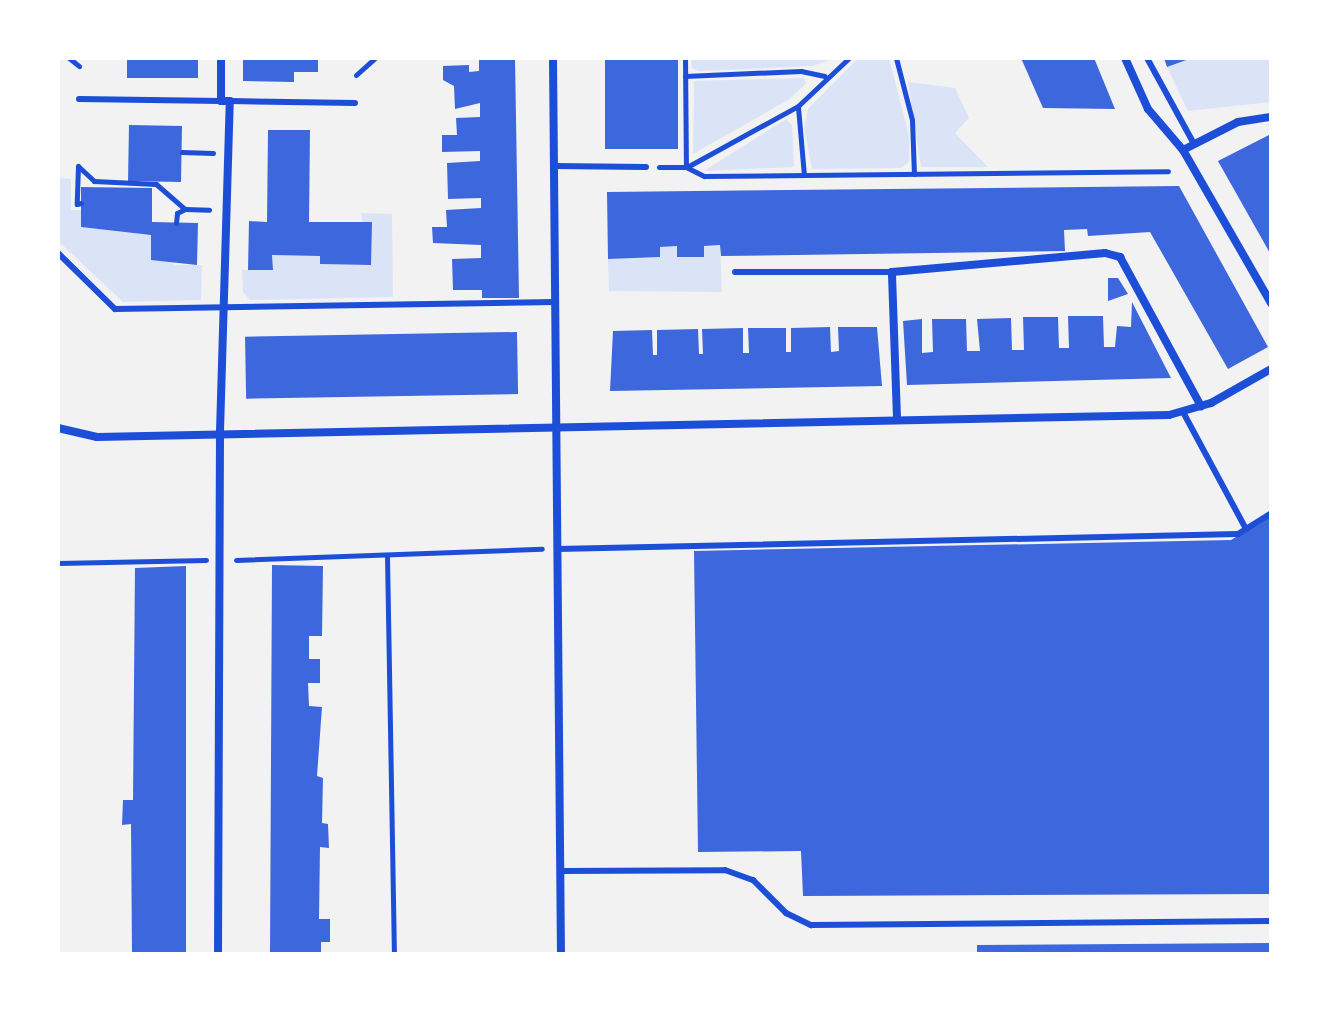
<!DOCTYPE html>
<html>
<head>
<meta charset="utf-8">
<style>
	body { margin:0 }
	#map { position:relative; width:1329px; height:1012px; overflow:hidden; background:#f2f2f2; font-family:"Sofia Sans Condensed",sans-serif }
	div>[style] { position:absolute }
	.green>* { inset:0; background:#dbe4f7 }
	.building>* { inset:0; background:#3d67dc; transform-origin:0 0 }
	.path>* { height:5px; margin:-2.5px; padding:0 2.5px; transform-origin:2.5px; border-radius:2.5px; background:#1d4ed8 }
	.service>* { height:6px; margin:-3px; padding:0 3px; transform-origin:3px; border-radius:3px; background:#1d4ed8 }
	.minor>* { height:8px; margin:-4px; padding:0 4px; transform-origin:4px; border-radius:4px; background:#1d4ed8 }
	span { translate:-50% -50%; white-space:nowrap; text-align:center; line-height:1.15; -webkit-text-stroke:7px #fff; paint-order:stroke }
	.frame { position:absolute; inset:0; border:60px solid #fff; pointer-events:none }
</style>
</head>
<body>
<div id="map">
	<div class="green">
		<i style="clip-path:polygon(691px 58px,834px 58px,813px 66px,699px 71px,692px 68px)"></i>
		<i style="clip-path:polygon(858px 58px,889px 58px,909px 136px,909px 162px,901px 168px,812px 169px,804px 128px,808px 109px)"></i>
		<i style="clip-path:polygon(1193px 58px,1271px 58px,1271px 102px,1188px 111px,1167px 67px)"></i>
		<i style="clip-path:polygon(804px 78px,806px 84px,788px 100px,693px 154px,694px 81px)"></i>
		<i style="clip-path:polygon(908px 82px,955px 88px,969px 118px,955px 133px,988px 167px,921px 167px)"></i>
		<i style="clip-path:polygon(786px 119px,792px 125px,794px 167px,704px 171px)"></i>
		<i style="clip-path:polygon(58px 178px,71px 179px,71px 210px,81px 210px,81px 227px,151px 235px,175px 265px,202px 265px,201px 300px,123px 302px,58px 241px)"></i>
		<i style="clip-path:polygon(361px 213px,392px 214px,393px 297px,250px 300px,243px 292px,242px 270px,272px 270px,272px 255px,320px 256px,321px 264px,371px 265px)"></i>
		<i style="clip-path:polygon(720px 245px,722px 292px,609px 291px,608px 259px,659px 257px,660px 247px,677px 246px,677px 257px,703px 257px,704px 246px)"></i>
	</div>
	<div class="building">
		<i style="left:127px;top:58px;width:71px;height:20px"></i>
		<i style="clip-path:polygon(243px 58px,318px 58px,318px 72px,294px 72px,294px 82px,243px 81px)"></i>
		<i style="clip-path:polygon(479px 58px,515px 58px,519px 298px,482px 298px,482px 290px,453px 290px,452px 259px,481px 258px,481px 245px,433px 243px,432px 227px,447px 227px,446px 210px,481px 208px,481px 198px,448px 199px,447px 163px,480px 161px,480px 151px,442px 152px,442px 135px,457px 135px,456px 118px,480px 117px,480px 103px,455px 109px,454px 86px,443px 80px,443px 66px,469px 65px,469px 72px,479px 71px)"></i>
		<i style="left:605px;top:58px;width:73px;height:91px"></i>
		<i style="clip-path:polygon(1021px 58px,1094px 58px,1115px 109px,1043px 108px)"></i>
		<i style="clip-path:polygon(1164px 58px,1192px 58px,1167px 67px)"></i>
		<i style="left:129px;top:125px;width:53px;height:56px;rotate:1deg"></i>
		<i style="clip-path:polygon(268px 130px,310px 130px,309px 222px,372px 222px,371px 265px,320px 264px,320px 256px,272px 255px,273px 270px,248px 270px,249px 221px,267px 222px)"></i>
		<i style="clip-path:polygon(1271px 134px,1271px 255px,1218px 161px)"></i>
		<i style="clip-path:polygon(1179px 186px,1268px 347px,1228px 369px,1150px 232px,1088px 236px,1087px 229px,1064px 230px,1065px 251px,721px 256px,720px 245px,704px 246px,704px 257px,677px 257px,677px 246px,660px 247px,660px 257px,608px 259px,607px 192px)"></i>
		<i style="clip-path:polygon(81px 187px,152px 188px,152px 222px,198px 223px,197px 265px,151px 260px,151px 235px,81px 227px)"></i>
		<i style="clip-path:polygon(1108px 278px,1118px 278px,1128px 294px,1108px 301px)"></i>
		<i style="clip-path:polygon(1132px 302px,1171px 378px,907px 385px,903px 321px,922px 319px,922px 353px,933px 352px,932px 319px,966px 319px,967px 351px,980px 351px,977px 319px,1011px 318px,1012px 350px,1024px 350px,1023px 317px,1058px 317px,1059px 348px,1069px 348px,1068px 316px,1103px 316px,1104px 347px,1115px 347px,1117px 326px,1131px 327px)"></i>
		<i style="clip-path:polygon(830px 327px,831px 352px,839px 351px,838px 327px,877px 327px,882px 386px,610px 391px,613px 331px,652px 330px,653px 355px,657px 355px,657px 330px,698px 329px,699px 354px,703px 354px,702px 329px,743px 328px,743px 353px,749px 353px,748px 328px,786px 328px,786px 352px,791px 352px,791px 328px)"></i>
		<i style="left:517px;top:332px;width:62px;height:272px;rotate:89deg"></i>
		<i style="clip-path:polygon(1271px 516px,1271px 894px,803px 896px,801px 851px,698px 852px,694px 551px,1231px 540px)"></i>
		<i style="clip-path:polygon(272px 565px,323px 566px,322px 636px,309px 636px,309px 659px,320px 659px,320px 683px,308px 683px,309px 706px,322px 707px,317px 776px,323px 778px,322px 823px,328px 824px,329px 848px,320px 847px,319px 919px,330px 919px,330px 942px,321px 942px,321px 954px,270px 954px)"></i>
		<i style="clip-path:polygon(186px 566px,186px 954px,132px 954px,131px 824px,122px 825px,123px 800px,133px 800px,135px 568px)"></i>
		<i style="clip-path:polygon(1271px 943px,1271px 954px,977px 954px,977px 945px)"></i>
	</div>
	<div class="path">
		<i style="left:69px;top:58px;width:13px;rotate:39deg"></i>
		<i style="left:685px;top:58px;width:109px;rotate:89.5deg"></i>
		<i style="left:896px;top:58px;width:64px;rotate:75.5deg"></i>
		<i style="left:912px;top:120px;width:54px;rotate:87.9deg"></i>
		<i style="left:356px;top:75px;width:25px;rotate:-42deg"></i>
		<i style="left:685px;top:76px;width:116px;rotate:-2.5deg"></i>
		<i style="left:801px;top:71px;width:24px;rotate:12deg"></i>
		<i style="left:798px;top:107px;width:68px;rotate:85deg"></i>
		<i style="left:182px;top:152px;width:31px;rotate:2deg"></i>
		<i style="left:78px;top:166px;width:22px;rotate:43deg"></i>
		<i style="left:94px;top:181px;width:62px;rotate:2.8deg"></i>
		<i style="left:156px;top:184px;width:38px;rotate:41deg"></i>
		<i style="left:185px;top:209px;width:24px;rotate:2deg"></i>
		<i style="left:78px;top:166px;width:38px;rotate:92deg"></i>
		<i style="left:77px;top:204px;width:4px;rotate:-14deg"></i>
		<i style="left:659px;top:167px;width:27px"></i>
		<i style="left:686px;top:167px;width:20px;rotate:27deg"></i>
		<i style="left:704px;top:176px;width:464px;rotate:-0.6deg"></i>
		<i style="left:687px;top:167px;width:127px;rotate:-28.8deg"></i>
		<i style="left:798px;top:106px;width:70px;rotate:-43.3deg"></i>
		<i style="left:176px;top:223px;width:10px;rotate:-84deg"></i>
		<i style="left:177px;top:213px;width:9px;rotate:-27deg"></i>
		<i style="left:387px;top:556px;width:398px;rotate:89deg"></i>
		<i style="left:236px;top:560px;width:306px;rotate:-2.1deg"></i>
		<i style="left:58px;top:563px;width:148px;rotate:-1.2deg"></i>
	</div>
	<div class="service">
		<i style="left:1147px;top:58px;width:96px;rotate:61.3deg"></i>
		<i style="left:79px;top:99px;width:142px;rotate:0.8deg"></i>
		<i style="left:230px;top:101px;width:125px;rotate:0.9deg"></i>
		<i style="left:553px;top:166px;width:93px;rotate:0.6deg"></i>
		<i style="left:58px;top:253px;width:80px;rotate:44.5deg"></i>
		<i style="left:115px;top:309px;width:440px;rotate:-0.9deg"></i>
		<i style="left:735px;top:272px;width:157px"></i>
		<i style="left:1183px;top:412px;width:133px;rotate:61.7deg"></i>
		<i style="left:557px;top:549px;width:681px;rotate:-1.26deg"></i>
		<i style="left:1238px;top:534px;width:39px;rotate:-32deg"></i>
		<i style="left:561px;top:871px;width:164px;rotate:-0.3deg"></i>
		<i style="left:725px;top:870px;width:30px;rotate:20deg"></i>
		<i style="left:753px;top:880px;width:47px;rotate:45deg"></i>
		<i style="left:786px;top:913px;width:28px;rotate:26deg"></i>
		<i style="left:811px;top:925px;width:460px;rotate:-0.5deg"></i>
	</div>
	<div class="minor">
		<i style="left:553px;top:58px;width:896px;rotate:89.49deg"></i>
		<i style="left:1125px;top:58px;width:56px;rotate:65.7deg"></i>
		<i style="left:1148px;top:109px;width:54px;rotate:49.5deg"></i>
		<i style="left:1183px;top:150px;width:177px;rotate:60.1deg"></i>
		<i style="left:1183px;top:150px;width:62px;rotate:-27deg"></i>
		<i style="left:1238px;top:122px;width:33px;rotate:-9deg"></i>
		<i style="left:897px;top:418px;width:146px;rotate:-92deg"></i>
		<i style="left:892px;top:272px;width:214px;rotate:-5.1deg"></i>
		<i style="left:1105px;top:253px;width:16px;rotate:15deg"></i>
		<i style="left:1120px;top:257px;width:170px;rotate:61.5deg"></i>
		<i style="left:58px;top:428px;width:40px;rotate:13deg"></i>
		<i style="left:97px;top:437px;width:1072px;rotate:-1.18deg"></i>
		<i style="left:1169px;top:415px;width:44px;rotate:-15.9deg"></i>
		<i style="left:1211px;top:403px;width:69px;rotate:-29.5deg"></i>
		<i style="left:218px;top:954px;width:523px;rotate:-89.78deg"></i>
		<i style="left:220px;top:431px;width:330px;rotate:-88.3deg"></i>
		<i style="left:230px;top:101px;width:9px;rotate:180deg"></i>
		<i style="left:221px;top:101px;width:43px;rotate:-90deg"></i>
	</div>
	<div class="frame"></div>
</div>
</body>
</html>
